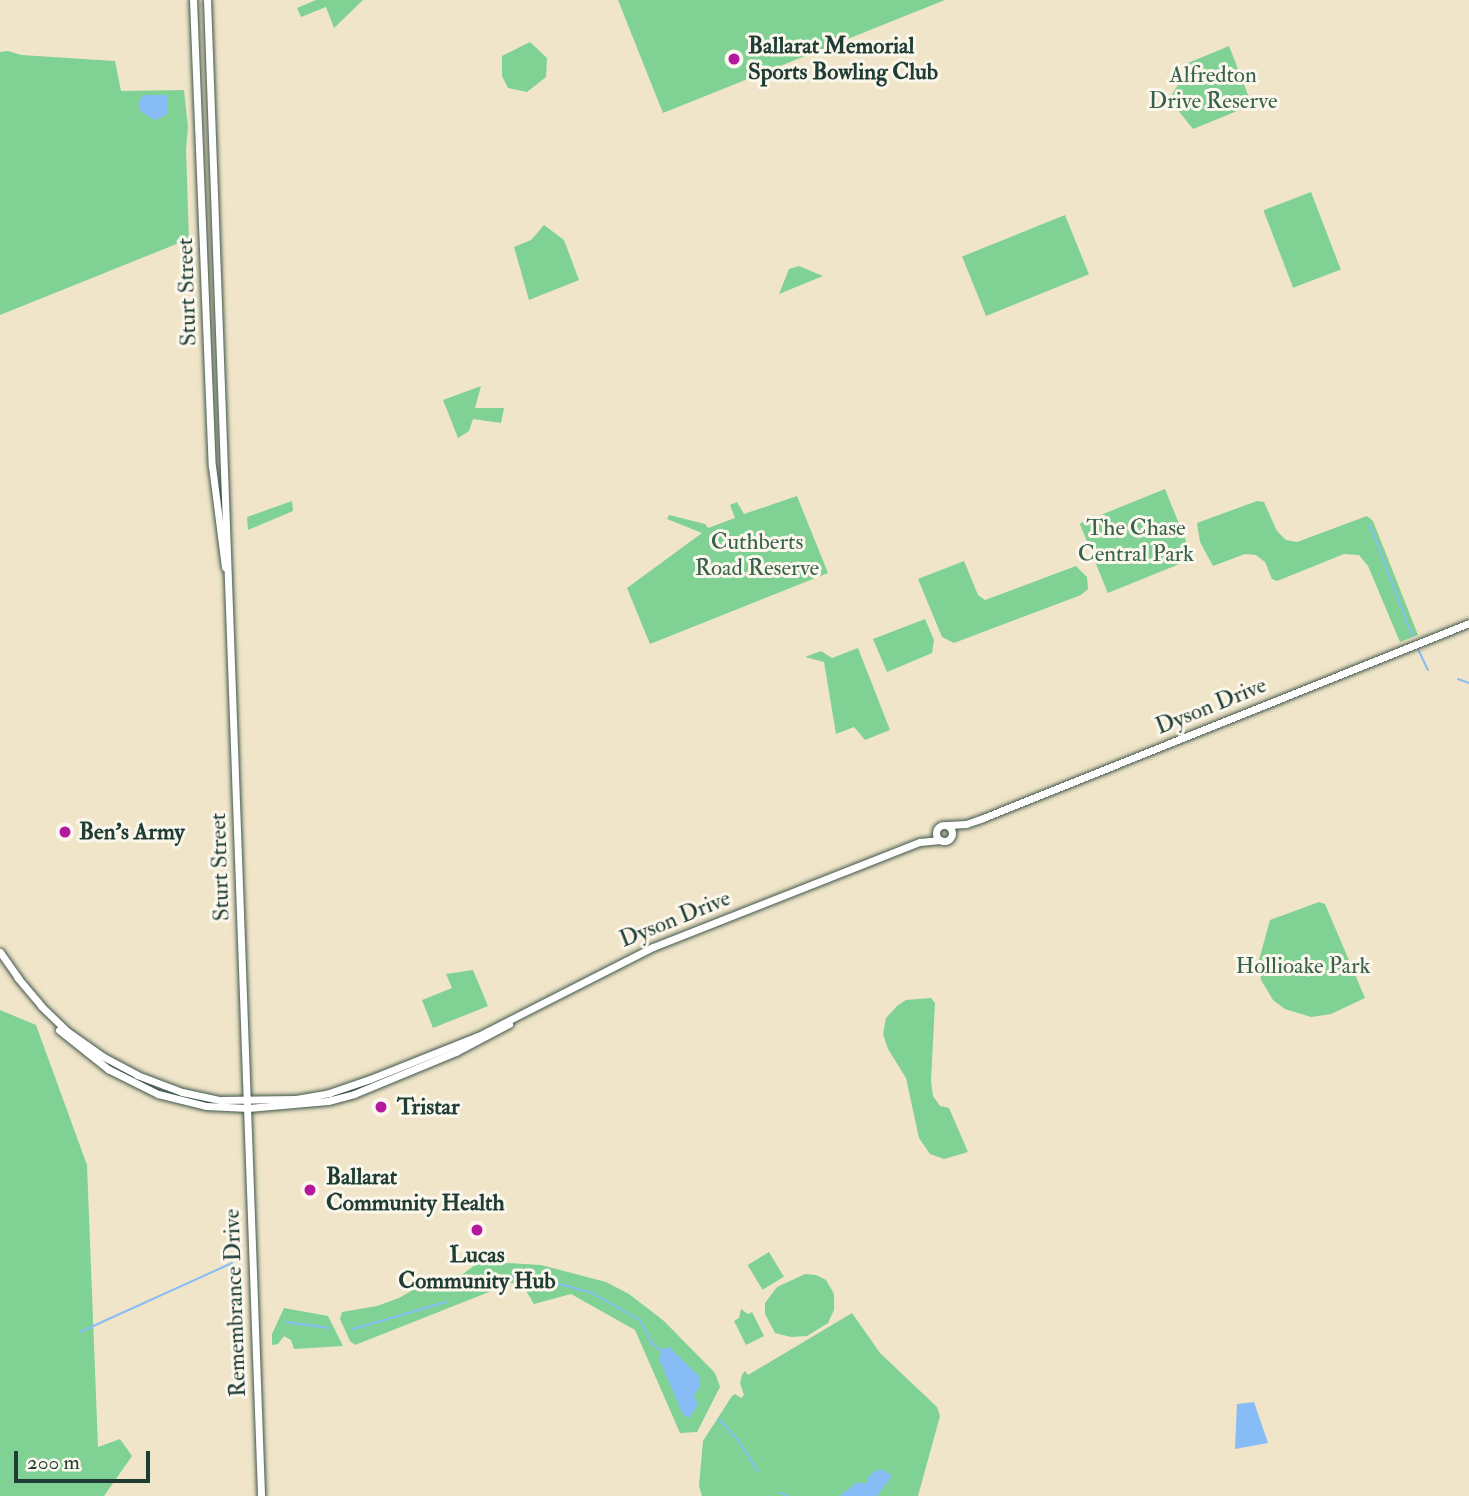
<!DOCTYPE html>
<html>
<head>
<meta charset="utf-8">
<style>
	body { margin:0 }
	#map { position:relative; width:1469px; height:1496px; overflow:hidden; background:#f0e5c9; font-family:"IM FELL Double Pica",serif }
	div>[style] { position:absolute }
	.green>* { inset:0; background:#7fd294; transform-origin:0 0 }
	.water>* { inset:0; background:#87bcf6 }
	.stream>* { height:2px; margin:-1px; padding:0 1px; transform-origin:1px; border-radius:1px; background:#87bcf6 }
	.roads { filter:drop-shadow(0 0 2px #3e564a) drop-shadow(0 0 2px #3e564a) }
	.major>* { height:7px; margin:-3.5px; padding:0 3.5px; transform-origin:3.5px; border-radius:3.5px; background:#fff }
	.major>.ring { margin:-3.5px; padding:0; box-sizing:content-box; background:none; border:7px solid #fff; border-radius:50% }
	.dots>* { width:19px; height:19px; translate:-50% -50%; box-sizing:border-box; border:4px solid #fbf7ec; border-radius:50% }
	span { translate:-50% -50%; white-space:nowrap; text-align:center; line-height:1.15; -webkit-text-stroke:6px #fbf7ec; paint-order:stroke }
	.poi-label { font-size:23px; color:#1f3d34; font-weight:700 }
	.left { translate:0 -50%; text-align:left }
	.park-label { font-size:23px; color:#37624c }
	.street-label { font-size:23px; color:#1f3d34 }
	.scale { position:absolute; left:14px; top:1451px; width:136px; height:32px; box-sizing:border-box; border:4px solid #1f3d34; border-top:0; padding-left:9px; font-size:21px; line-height:24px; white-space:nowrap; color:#1f3d34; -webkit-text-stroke:5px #fbf7ec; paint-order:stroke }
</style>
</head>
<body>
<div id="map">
	<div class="green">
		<i style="clip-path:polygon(316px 0,363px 0,334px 28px,326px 7px,301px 17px,297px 8px)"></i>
		<i style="clip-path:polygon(618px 0,945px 0,663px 113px)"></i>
		<i style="clip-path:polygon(530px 42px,547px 58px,546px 77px,527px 92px,508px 88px,502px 76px,502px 56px)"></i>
		<i style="clip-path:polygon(1229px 46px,1252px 105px,1193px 129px,1169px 99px,1183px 77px,1188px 63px)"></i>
		<i style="clip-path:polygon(8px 51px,21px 55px,115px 61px,121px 91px,184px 90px,188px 127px,186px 150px,189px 239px,0 315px,0 52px)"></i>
		<i style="left:1311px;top:192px;width:83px;height:51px;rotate:69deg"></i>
		<i style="left:1065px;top:215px;width:64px;height:111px;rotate:68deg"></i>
		<i style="clip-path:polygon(544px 225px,564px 240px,579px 280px,529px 300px,514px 247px,531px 240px)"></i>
		<i style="clip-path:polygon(799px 266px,823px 276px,779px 294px,789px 269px)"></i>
		<i style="clip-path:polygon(481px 386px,475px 408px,504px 408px,501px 423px,473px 419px,469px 431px,458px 438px,443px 400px)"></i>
		<i style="left:1165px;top:489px;width:75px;height:92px;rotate:68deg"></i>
		<i style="clip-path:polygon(797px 496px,828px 573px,650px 644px,627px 588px,702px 533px,667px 519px,669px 515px,705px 524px,708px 528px,735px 518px,730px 505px,737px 502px,744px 514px)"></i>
		<i style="clip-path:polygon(292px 501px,293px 511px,248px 530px,247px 517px)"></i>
		<i style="clip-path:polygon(1257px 501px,1264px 502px,1277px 531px,1286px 540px,1297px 542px,1367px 516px,1373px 521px,1418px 635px,1400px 642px,1368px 566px,1359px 555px,1344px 554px,1277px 581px,1272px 579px,1265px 562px,1256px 555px,1245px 554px,1213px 566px,1200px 542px,1197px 523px)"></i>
		<i style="clip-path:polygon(964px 561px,978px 595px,985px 600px,1076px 566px,1087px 577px,1088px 589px,1081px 595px,954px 643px,942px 637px,918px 579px)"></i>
		<i style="clip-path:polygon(925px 619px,934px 640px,932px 653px,887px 672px,873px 639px)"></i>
		<i style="clip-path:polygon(858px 648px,890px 730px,865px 740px,854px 727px,836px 734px,824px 662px,805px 657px,821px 651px,832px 658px)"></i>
		<i style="clip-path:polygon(1319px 902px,1325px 904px,1365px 998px,1331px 1014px,1311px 1017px,1285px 1009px,1273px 1000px,1261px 980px,1259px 960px,1270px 920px)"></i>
		<i style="clip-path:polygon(473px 970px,488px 1006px,433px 1028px,422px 1000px,452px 988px,446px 974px)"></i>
		<i style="clip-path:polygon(931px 998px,935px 1003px,931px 1081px,933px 1096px,940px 1106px,949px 1108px,968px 1152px,944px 1159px,930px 1154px,919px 1138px,906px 1078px,888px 1049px,883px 1034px,886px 1018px,897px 1006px,906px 1000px)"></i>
		<i style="clip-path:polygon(0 1010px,36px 1025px,87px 1165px,98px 1447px,120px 1439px,132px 1456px,104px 1496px,0 1496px)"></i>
		<i style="left:769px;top:1252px;width:29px;height:25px;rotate:59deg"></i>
		<i style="clip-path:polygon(489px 1262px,541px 1265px,606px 1282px,629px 1294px,664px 1321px,715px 1373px,720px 1387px,697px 1432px,680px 1433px,635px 1330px,571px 1294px,534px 1304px,523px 1286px,512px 1283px,355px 1345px,350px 1341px,340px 1319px,342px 1312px,377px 1306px,399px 1298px,435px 1277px,463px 1274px,476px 1264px)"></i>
		<i style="clip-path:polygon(805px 1274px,816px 1275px,826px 1280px,834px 1294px,834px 1310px,828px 1323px,807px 1336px,791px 1337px,775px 1333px,765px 1314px,765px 1303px,777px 1287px)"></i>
		<i style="clip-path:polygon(284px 1308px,328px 1316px,343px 1346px,294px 1349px,291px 1340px,284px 1336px,278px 1344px,272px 1345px,272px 1334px)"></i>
		<i style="clip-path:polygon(741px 1309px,748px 1314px,752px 1312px,764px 1336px,746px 1345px,734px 1321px,739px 1318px)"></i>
		<i style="clip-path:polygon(852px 1313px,880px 1353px,937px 1407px,940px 1416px,918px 1496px,702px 1496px,699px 1486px,703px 1441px,732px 1396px,735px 1394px,741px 1398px,744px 1395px,740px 1383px,742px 1375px,745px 1371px,748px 1375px)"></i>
	</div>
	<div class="water">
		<i style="clip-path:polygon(143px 95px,167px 95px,168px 114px,155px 120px,141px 112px,138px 104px)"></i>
		<i style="clip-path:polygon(669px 1347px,700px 1377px,700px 1386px,694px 1396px,698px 1405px,689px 1418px,683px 1415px,659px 1359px,662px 1349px)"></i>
		<i style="clip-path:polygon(1254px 1402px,1268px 1443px,1235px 1449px,1237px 1404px)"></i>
		<i style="clip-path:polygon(877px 1470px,883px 1470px,892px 1476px,877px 1496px,839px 1496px,858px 1482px,866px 1484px,869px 1476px)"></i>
	</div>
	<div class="stream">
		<i style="left:1370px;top:525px;width:118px;rotate:69.1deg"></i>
		<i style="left:1419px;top:651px;width:21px;rotate:65deg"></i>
		<i style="left:1458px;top:679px;width:12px;rotate:20deg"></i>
		<i style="left:552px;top:1282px;width:41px;rotate:15.4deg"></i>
		<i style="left:592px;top:1293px;width:55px;rotate:29.4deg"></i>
		<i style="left:640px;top:1320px;width:25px;rotate:63deg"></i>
		<i style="left:651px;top:1342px;width:15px;rotate:42deg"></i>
		<i style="left:484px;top:1287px;width:29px;rotate:-22deg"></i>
		<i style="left:511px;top:1276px;width:15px;rotate:8deg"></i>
		<i style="left:286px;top:1322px;width:43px;rotate:7.9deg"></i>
		<i style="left:353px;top:1329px;width:97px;rotate:-16.2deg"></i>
		<i style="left:80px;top:1332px;width:167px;rotate:-24.4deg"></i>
		<i style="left:719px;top:1419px;width:27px;rotate:48deg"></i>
		<i style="left:737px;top:1439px;width:38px;rotate:57deg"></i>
		<i style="left:781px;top:1493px;width:7px;rotate:27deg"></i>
	</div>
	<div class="roads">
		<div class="major">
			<i style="left:193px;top:0;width:466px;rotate:87.7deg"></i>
			<i style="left:212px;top:466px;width:102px;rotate:82.7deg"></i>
			<i style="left:207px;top:0;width:1497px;rotate:87.93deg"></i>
			<i class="ring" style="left:936px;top:825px;width:9px;height:9px"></i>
			<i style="left:948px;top:825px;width:18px;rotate:-3deg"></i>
			<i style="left:966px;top:824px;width:18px;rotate:-19deg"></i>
			<i style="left:983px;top:818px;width:524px;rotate:-21.86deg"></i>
			<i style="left:0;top:952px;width:33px;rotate:55deg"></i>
			<i style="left:17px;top:977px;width:38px;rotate:50deg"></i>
			<i style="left:41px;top:1006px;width:36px;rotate:44deg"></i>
			<i style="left:67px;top:1031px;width:43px;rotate:35.5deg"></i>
			<i style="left:102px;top:1056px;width:40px;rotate:28deg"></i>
			<i style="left:137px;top:1075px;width:48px;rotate:20.7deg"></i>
			<i style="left:182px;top:1092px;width:40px;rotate:12deg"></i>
			<i style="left:221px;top:1100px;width:75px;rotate:-0.8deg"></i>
			<i style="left:296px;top:1099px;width:34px;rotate:-10deg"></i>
			<i style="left:329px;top:1093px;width:43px;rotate:-18.9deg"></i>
			<i style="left:370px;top:1079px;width:116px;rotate:-21.7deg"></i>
			<i style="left:478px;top:1036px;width:196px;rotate:-27deg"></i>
			<i style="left:653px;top:947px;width:287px;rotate:-21.5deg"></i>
			<i style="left:920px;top:842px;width:20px;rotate:-6deg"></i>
			<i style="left:59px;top:1030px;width:63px;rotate:38.5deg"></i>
			<i style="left:108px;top:1069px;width:56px;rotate:26.6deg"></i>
			<i style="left:158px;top:1094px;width:49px;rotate:14deg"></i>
			<i style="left:206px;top:1106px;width:42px;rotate:2.7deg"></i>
			<i style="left:248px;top:1108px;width:80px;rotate:-5deg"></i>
			<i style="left:328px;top:1101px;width:27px;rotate:-15deg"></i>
			<i style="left:354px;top:1094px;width:110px;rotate:-22.4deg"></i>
			<i style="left:456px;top:1052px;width:60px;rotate:-27.8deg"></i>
		</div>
	</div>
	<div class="dots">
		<i style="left:734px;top:59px;background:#b5179e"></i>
		<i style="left:65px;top:832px;background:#b5179e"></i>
		<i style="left:381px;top:1107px;background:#b5179e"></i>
		<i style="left:310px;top:1190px;background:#b5179e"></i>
		<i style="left:477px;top:1230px;background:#b5179e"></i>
	</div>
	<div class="poi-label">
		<span class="left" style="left:748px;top:59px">Ballarat Memorial<br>Sports Bowling Club</span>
		<span class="left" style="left:79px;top:832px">Ben's Army</span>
		<span class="left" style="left:397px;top:1107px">Tristar</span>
		<span class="left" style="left:326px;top:1190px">Ballarat<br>Community Health</span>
		<span style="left:477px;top:1268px">Lucas<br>Community Hub</span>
	</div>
	<div class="park-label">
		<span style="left:1213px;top:88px">Alfredton<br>Drive Reserve</span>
		<span style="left:1136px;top:541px">The Chase<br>Central Park</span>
		<span style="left:757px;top:555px">Cuthberts<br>Road Reserve</span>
		<span style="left:1303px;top:966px">Hollioake Park</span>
	</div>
	<div class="street-label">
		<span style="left:187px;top:292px;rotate:-92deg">Sturt Street</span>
		<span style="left:1211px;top:706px;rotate:-22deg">Dyson Drive</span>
		<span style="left:220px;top:867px;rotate:-92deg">Sturt Street</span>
		<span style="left:675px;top:919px;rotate:-22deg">Dyson Drive</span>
		<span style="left:235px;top:1303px;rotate:-92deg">Remembrance Drive</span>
	</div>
	<div class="scale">200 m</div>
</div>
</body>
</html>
